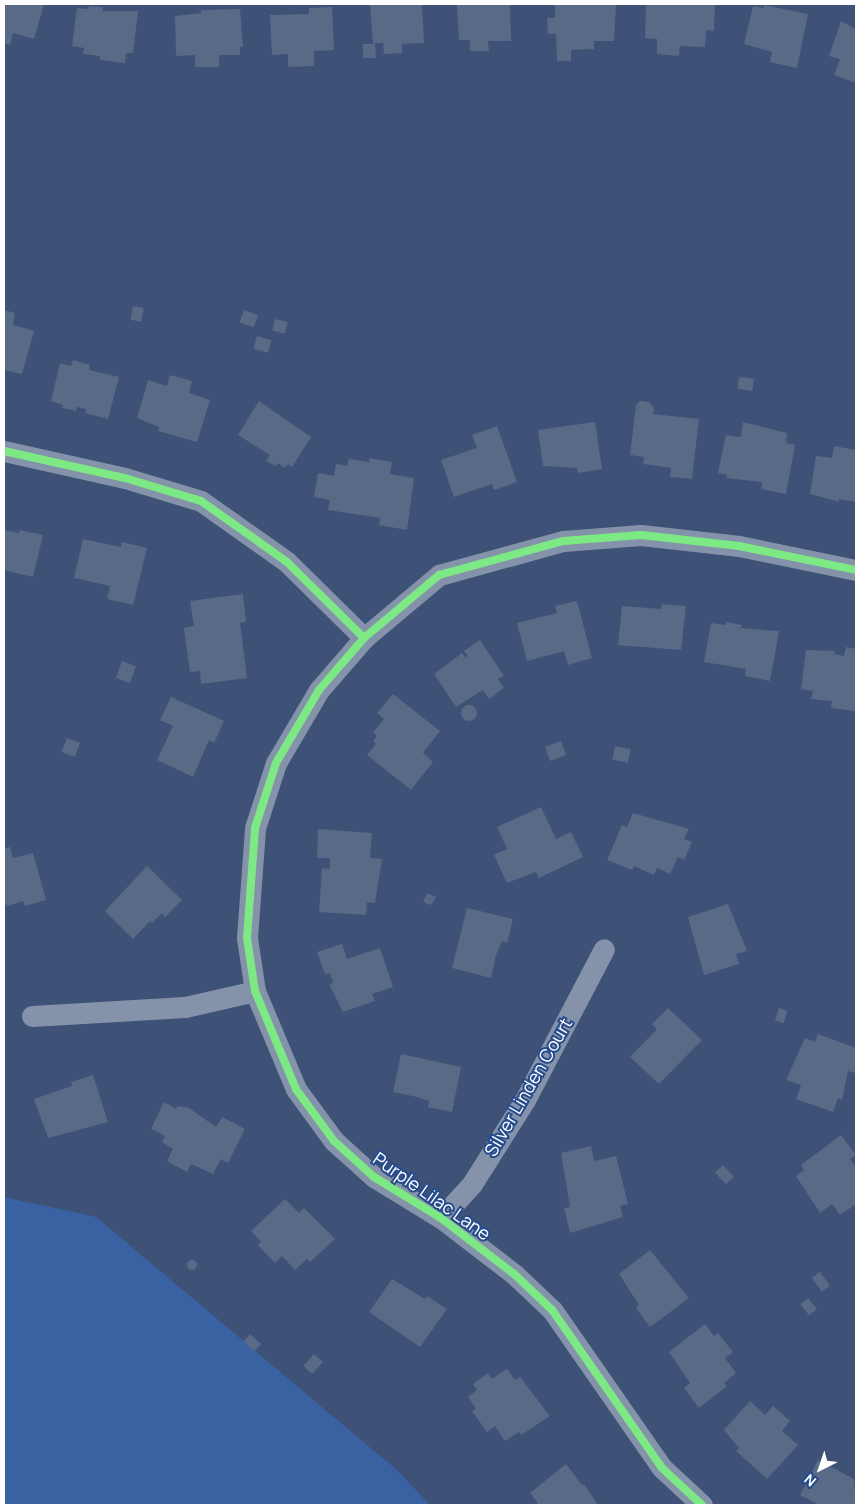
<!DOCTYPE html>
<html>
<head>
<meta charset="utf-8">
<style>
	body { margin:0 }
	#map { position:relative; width:860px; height:1509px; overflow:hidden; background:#3d5276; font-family:Manrope,sans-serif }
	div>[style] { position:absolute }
	.green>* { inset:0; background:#3a62a2 }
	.building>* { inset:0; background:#586a85; transform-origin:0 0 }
	.round { border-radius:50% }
	.minor>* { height:21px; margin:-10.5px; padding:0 10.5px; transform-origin:10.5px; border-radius:10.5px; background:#8493a9 }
	.cycleway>* { height:8px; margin:-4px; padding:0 4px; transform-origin:4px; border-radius:4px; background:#7ce984 }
	span { translate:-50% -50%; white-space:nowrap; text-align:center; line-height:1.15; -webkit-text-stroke:4px #264c8d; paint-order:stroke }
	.street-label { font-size:18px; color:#fff }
	.frame { position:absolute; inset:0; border:5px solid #fff; pointer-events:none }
	.north { position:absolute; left:795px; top:1444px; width:50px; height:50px; -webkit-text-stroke:4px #264c8d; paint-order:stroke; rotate:221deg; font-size:14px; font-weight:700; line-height:20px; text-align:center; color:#fff }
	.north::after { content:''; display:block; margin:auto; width:18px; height:22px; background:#fff; clip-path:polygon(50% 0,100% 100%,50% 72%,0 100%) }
</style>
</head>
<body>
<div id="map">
	<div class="green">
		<i style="clip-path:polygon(4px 1197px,96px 1217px,398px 1471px,430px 1505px,4px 1505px)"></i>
	</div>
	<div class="building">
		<i style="clip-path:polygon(4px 4px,44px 4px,34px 39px,13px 33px,10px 45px,4px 43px)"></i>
		<i style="clip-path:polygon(370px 4px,422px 4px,424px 43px,402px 44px,402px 53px,384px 54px,383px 43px,375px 43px,376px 58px,363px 58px,363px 44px,373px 44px)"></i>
		<i style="clip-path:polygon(457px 4px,510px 4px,511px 41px,488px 41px,489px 51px,470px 51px,470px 40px,459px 40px)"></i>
		<i style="clip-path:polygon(555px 4px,616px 4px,614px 41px,594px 41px,594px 49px,571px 50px,571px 61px,557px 61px,556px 34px,548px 34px,547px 18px,555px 18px)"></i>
		<i style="clip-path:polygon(646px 4px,715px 4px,714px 31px,706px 30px,705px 47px,680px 46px,679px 56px,657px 54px,657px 39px,645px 38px)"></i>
		<i style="clip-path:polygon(764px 5px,808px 14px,797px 68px,770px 62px,772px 52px,744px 44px,753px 6px,764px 8px)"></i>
		<i style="clip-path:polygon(89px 6px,103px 7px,102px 11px,138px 11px,133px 53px,126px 53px,125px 63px,100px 60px,100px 56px,83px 54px,84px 48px,72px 46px,77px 8px,88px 9px)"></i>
		<i style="clip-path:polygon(332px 7px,334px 50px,314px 51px,314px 66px,288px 67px,288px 54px,272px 55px,270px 15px,309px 14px,309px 8px)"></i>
		<i style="clip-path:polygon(240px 9px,243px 47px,240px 47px,240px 55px,219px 55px,219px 67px,195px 67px,195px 55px,176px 56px,175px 16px,201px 13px,201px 10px)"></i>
		<i style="clip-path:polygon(841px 21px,856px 29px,856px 83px,834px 75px,840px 59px,829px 56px)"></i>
		<i style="left:133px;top:306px;width:11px;height:14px;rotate:10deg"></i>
		<i style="clip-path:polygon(4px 310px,15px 313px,13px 325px,34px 331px,22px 374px,4px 370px)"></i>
		<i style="left:244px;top:310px;width:15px;height:13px;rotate:20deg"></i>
		<i style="left:275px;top:319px;width:13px;height:12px;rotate:13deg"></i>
		<i style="left:257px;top:336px;width:15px;height:13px;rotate:16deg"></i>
		<i style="clip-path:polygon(73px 360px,90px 365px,89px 370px,119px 377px,108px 419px,85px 413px,86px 409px,77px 407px,76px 411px,62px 408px,63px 405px,51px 401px,60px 363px,71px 366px)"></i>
		<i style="clip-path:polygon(170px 375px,192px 381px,189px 393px,210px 400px,197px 442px,158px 431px,159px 427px,137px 418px,148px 380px,167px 386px)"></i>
		<i style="left:739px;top:377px;width:15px;height:12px;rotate:8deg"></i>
		<i style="clip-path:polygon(259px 401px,311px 437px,292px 467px,288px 464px,285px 468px,278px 463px,276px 466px,266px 461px,270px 455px,238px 435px)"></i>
		<i style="clip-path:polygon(640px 401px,649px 402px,654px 408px,653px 414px,699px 419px,692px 479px,670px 477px,671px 468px,643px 464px,644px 457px,630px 455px,636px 405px)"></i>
		<i style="clip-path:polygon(595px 422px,602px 469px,578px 473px,577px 468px,543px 466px,538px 430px)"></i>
		<i style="clip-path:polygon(743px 422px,787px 433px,786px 443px,795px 445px,786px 494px,761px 489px,762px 482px,726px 478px,727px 475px,718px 473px,726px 435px,741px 437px)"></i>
		<i style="clip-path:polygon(497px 426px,517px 482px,494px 490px,492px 484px,454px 497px,441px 460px,477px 448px,472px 435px)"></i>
		<i style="clip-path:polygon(834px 446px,856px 450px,856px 502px,839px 499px,839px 502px,810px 494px,816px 456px,832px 458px)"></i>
		<i style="clip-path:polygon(369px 458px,392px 462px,390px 474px,414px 478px,407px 530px,379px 525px,380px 518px,328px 510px,330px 500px,314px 497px,318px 473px,334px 476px,336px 464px,347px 466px,349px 459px,369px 462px)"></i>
		<i style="clip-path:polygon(4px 530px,19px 533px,20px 530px,43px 535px,33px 577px,4px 570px)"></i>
		<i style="clip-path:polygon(83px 539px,121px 547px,122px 542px,147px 548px,133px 605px,107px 599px,110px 586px,74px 578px)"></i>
		<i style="clip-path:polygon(243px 594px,246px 622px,240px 623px,247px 678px,201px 684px,200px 671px,190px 672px,184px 628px,194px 626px,190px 601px)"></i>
		<i style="clip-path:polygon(577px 601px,592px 658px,568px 665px,564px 651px,527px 661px,517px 623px,557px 613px,555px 606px)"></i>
		<i style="clip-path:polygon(662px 604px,686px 606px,681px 650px,618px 645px,622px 606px,661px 609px)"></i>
		<i style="clip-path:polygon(726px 622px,742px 625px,741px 628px,779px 631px,770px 681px,745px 676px,746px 669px,704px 662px,711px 623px,725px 625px)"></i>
		<i style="clip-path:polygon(480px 640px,504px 676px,498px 679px,504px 688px,489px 699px,483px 690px,456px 707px,434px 674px,462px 653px,465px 657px,468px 656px,464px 651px)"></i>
		<i style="clip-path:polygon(846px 647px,856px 649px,855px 711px,831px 708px,832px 701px,811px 699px,813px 691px,801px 689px,806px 650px,835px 651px,834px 654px,844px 656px)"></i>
		<i style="left:122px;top:661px;width:15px;height:18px;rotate:20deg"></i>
		<i style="clip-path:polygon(393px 694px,440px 731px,423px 753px,433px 762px,411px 790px,367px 755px,376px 744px,373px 741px,377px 736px,373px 732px,384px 719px,377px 713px)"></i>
		<i style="clip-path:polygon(171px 697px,224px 721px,214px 743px,209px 740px,193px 777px,157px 760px,173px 726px,160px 720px)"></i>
		<i class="round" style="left:461px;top:705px;width:16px;height:16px"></i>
		<i style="left:67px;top:738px;width:14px;height:15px;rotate:21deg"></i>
		<i style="left:561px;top:741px;width:15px;height:17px;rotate:70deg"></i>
		<i style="left:615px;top:746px;width:16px;height:14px;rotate:11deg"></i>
		<i style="clip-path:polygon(541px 807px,556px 839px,571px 832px,583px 857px,539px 878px,536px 872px,507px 883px,494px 855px,507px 849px,497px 827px)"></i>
		<i style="clip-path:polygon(633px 813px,689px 829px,684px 839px,692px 842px,684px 860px,678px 857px,670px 874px,657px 868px,654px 875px,634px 866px,632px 870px,607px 860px,622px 825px,627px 827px)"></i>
		<i style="clip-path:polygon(318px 829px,372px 833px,370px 858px,382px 859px,375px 903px,367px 902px,366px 915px,319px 912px,322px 868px,330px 869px,330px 858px,317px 858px)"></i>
		<i style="clip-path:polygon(10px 847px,13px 858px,33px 853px,46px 900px,25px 906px,23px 901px,8px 906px,4px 903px,4px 848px)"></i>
		<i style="clip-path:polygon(147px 866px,182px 900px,165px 917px,162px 913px,152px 923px,150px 921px,133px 939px,105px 911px)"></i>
		<i style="clip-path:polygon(427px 893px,436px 897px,431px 905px,423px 902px)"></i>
		<i style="clip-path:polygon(728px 904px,747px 951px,736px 954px,739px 964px,704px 975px,688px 917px)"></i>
		<i style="clip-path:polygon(467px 908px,513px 919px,507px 943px,502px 941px,496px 955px,491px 978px,452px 968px)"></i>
		<i style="clip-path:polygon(342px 944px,347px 959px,380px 948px,393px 987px,372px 994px,375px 1001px,343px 1012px,329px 984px,333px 983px,330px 973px,325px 974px,317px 952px)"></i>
		<i style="clip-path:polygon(668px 1008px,702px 1040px,659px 1084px,630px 1057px,657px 1029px,652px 1024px)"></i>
		<i style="left:779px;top:1008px;width:9px;height:13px;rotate:18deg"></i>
		<i style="clip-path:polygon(818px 1034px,856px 1048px,856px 1070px,855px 1073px,848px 1071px,842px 1100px,838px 1098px,833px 1112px,796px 1099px,801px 1085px,786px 1080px,805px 1038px,815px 1042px)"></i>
		<i style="clip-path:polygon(401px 1054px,461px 1067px,452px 1112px,428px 1107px,429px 1101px,417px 1097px,393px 1092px)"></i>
		<i style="clip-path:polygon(93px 1075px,108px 1122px,48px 1138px,34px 1099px,72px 1086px,71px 1082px)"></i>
		<i style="clip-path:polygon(164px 1102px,176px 1109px,178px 1106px,189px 1108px,216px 1127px,222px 1117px,245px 1129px,228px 1163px,221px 1159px,213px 1174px,191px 1164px,187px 1172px,167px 1161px,173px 1149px,162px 1142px,165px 1136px,151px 1129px)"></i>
		<i style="clip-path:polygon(841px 1135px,856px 1155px,850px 1159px,856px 1167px,856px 1204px,840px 1215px,832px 1204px,820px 1213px,796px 1176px,804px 1170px,801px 1165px)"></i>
		<i style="clip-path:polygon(591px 1146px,594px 1161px,616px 1156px,628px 1204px,620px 1206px,623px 1217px,570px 1233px,564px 1208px,570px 1207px,561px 1153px)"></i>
		<i style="left:723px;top:1165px;width:16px;height:11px;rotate:47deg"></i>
		<i style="clip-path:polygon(285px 1199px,299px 1213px,304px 1208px,335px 1239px,310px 1262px,307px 1259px,295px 1270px,282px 1256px,275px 1263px,258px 1245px,261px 1242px,251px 1231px)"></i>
		<i style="clip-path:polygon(650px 1250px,689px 1298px,650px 1327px,636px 1308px,639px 1305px,619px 1274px)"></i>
		<i class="round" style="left:187px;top:1260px;width:10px;height:10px"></i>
		<i style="left:820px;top:1272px;width:17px;height:10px;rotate:54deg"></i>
		<i style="clip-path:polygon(392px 1279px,425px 1299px,427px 1296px,447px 1309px,420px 1347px,369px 1312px)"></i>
		<i style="left:808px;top:1298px;width:14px;height:10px;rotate:51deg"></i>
		<i style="clip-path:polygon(705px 1324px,714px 1336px,718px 1333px,733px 1352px,725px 1358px,736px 1373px,724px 1383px,727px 1386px,699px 1408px,684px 1388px,690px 1383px,669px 1352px)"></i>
		<i style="left:250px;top:1334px;width:15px;height:10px;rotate:42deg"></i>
		<i style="left:314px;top:1354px;width:12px;height:16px;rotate:42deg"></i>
		<i style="clip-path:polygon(507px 1369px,515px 1380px,520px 1377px,550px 1416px,521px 1435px,519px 1432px,505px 1441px,495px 1426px,487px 1432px,472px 1411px,476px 1409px,468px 1397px,477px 1390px,473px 1384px,488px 1373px,492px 1379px)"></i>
		<i style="clip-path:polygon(750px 1401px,765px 1415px,773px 1406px,790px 1421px,782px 1431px,798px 1445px,767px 1479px,736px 1451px,739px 1448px,724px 1430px)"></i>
		<i style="clip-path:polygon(818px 1460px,854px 1479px,856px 1505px,819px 1505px,800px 1495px)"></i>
		<i style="clip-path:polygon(566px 1464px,582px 1485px,584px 1484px,598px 1505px,535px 1505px,538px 1503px,530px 1493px)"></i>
	</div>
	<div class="minor">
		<i style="left:4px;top:451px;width:124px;rotate:12.6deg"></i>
		<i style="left:125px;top:478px;width:79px;rotate:16.8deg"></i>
		<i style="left:201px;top:501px;width:105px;rotate:35.3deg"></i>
		<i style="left:287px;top:562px;width:108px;rotate:44.6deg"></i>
		<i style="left:32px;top:1016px;width:153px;rotate:-3.4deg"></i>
		<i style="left:185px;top:1007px;width:72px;rotate:-12.9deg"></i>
		<i style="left:441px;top:1218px;width:46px;rotate:-47.6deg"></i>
		<i style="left:472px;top:1184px;width:99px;rotate:-57.8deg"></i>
		<i style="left:525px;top:1100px;width:170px;rotate:-62.4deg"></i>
		<i style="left:702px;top:1505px;width:54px;rotate:-137.2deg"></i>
		<i style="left:662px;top:1468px;width:193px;rotate:-124.8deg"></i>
		<i style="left:552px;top:1310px;width:52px;rotate:-136.5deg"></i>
		<i style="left:514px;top:1274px;width:92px;rotate:-142.5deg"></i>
		<i style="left:441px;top:1218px;width:79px;rotate:-148.5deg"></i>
		<i style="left:374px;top:1177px;width:54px;rotate:-138deg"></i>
		<i style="left:334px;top:1141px;width:64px;rotate:-126.2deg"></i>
		<i style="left:296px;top:1089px;width:106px;rotate:-112.7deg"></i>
		<i style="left:255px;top:991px;width:54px;rotate:-98.6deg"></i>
		<i style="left:247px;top:938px;width:110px;rotate:-85.8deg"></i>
		<i style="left:255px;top:828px;width:68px;rotate:-72.1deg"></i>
		<i style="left:276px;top:763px;width:85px;rotate:-59.5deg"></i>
		<i style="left:319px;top:690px;width:69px;rotate:-49.1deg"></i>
		<i style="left:364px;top:638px;width:98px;rotate:-40deg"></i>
		<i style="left:439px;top:575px;width:129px;rotate:-15.3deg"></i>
		<i style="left:563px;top:541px;width:78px;rotate:-4.4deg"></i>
		<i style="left:641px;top:535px;width:99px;rotate:6.4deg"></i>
		<i style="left:739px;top:546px;width:119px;rotate:11.6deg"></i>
	</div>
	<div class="cycleway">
		<i style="left:4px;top:451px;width:124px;rotate:12.6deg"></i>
		<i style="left:125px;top:478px;width:79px;rotate:16.8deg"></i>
		<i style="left:201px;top:501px;width:105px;rotate:35.3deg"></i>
		<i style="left:287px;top:562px;width:108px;rotate:44.6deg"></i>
		<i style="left:702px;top:1505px;width:54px;rotate:-137.2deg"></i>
		<i style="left:662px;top:1468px;width:193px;rotate:-124.8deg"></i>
		<i style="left:552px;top:1310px;width:52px;rotate:-136.5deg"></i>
		<i style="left:514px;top:1274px;width:92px;rotate:-142.5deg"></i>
		<i style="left:441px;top:1218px;width:79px;rotate:-148.5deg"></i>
		<i style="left:374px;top:1177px;width:54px;rotate:-138deg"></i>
		<i style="left:334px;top:1141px;width:64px;rotate:-126.2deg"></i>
		<i style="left:296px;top:1089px;width:106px;rotate:-112.7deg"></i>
		<i style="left:255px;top:991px;width:54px;rotate:-98.6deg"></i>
		<i style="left:247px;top:938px;width:110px;rotate:-85.8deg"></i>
		<i style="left:255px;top:828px;width:68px;rotate:-72.1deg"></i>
		<i style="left:276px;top:763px;width:85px;rotate:-59.5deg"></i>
		<i style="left:319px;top:690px;width:69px;rotate:-49.1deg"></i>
		<i style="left:364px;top:638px;width:98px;rotate:-40deg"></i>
		<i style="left:439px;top:575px;width:129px;rotate:-15.3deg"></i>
		<i style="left:563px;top:541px;width:78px;rotate:-4.4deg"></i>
		<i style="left:641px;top:535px;width:99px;rotate:6.4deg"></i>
		<i style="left:739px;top:546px;width:119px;rotate:11.6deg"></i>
	</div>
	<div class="street-label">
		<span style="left:528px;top:1087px;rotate:-60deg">Silver Linden Court</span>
		<span style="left:432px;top:1196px;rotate:35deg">Purple Lilac Lane</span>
	</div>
	<div class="frame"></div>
	<div class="north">N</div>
</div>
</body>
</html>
